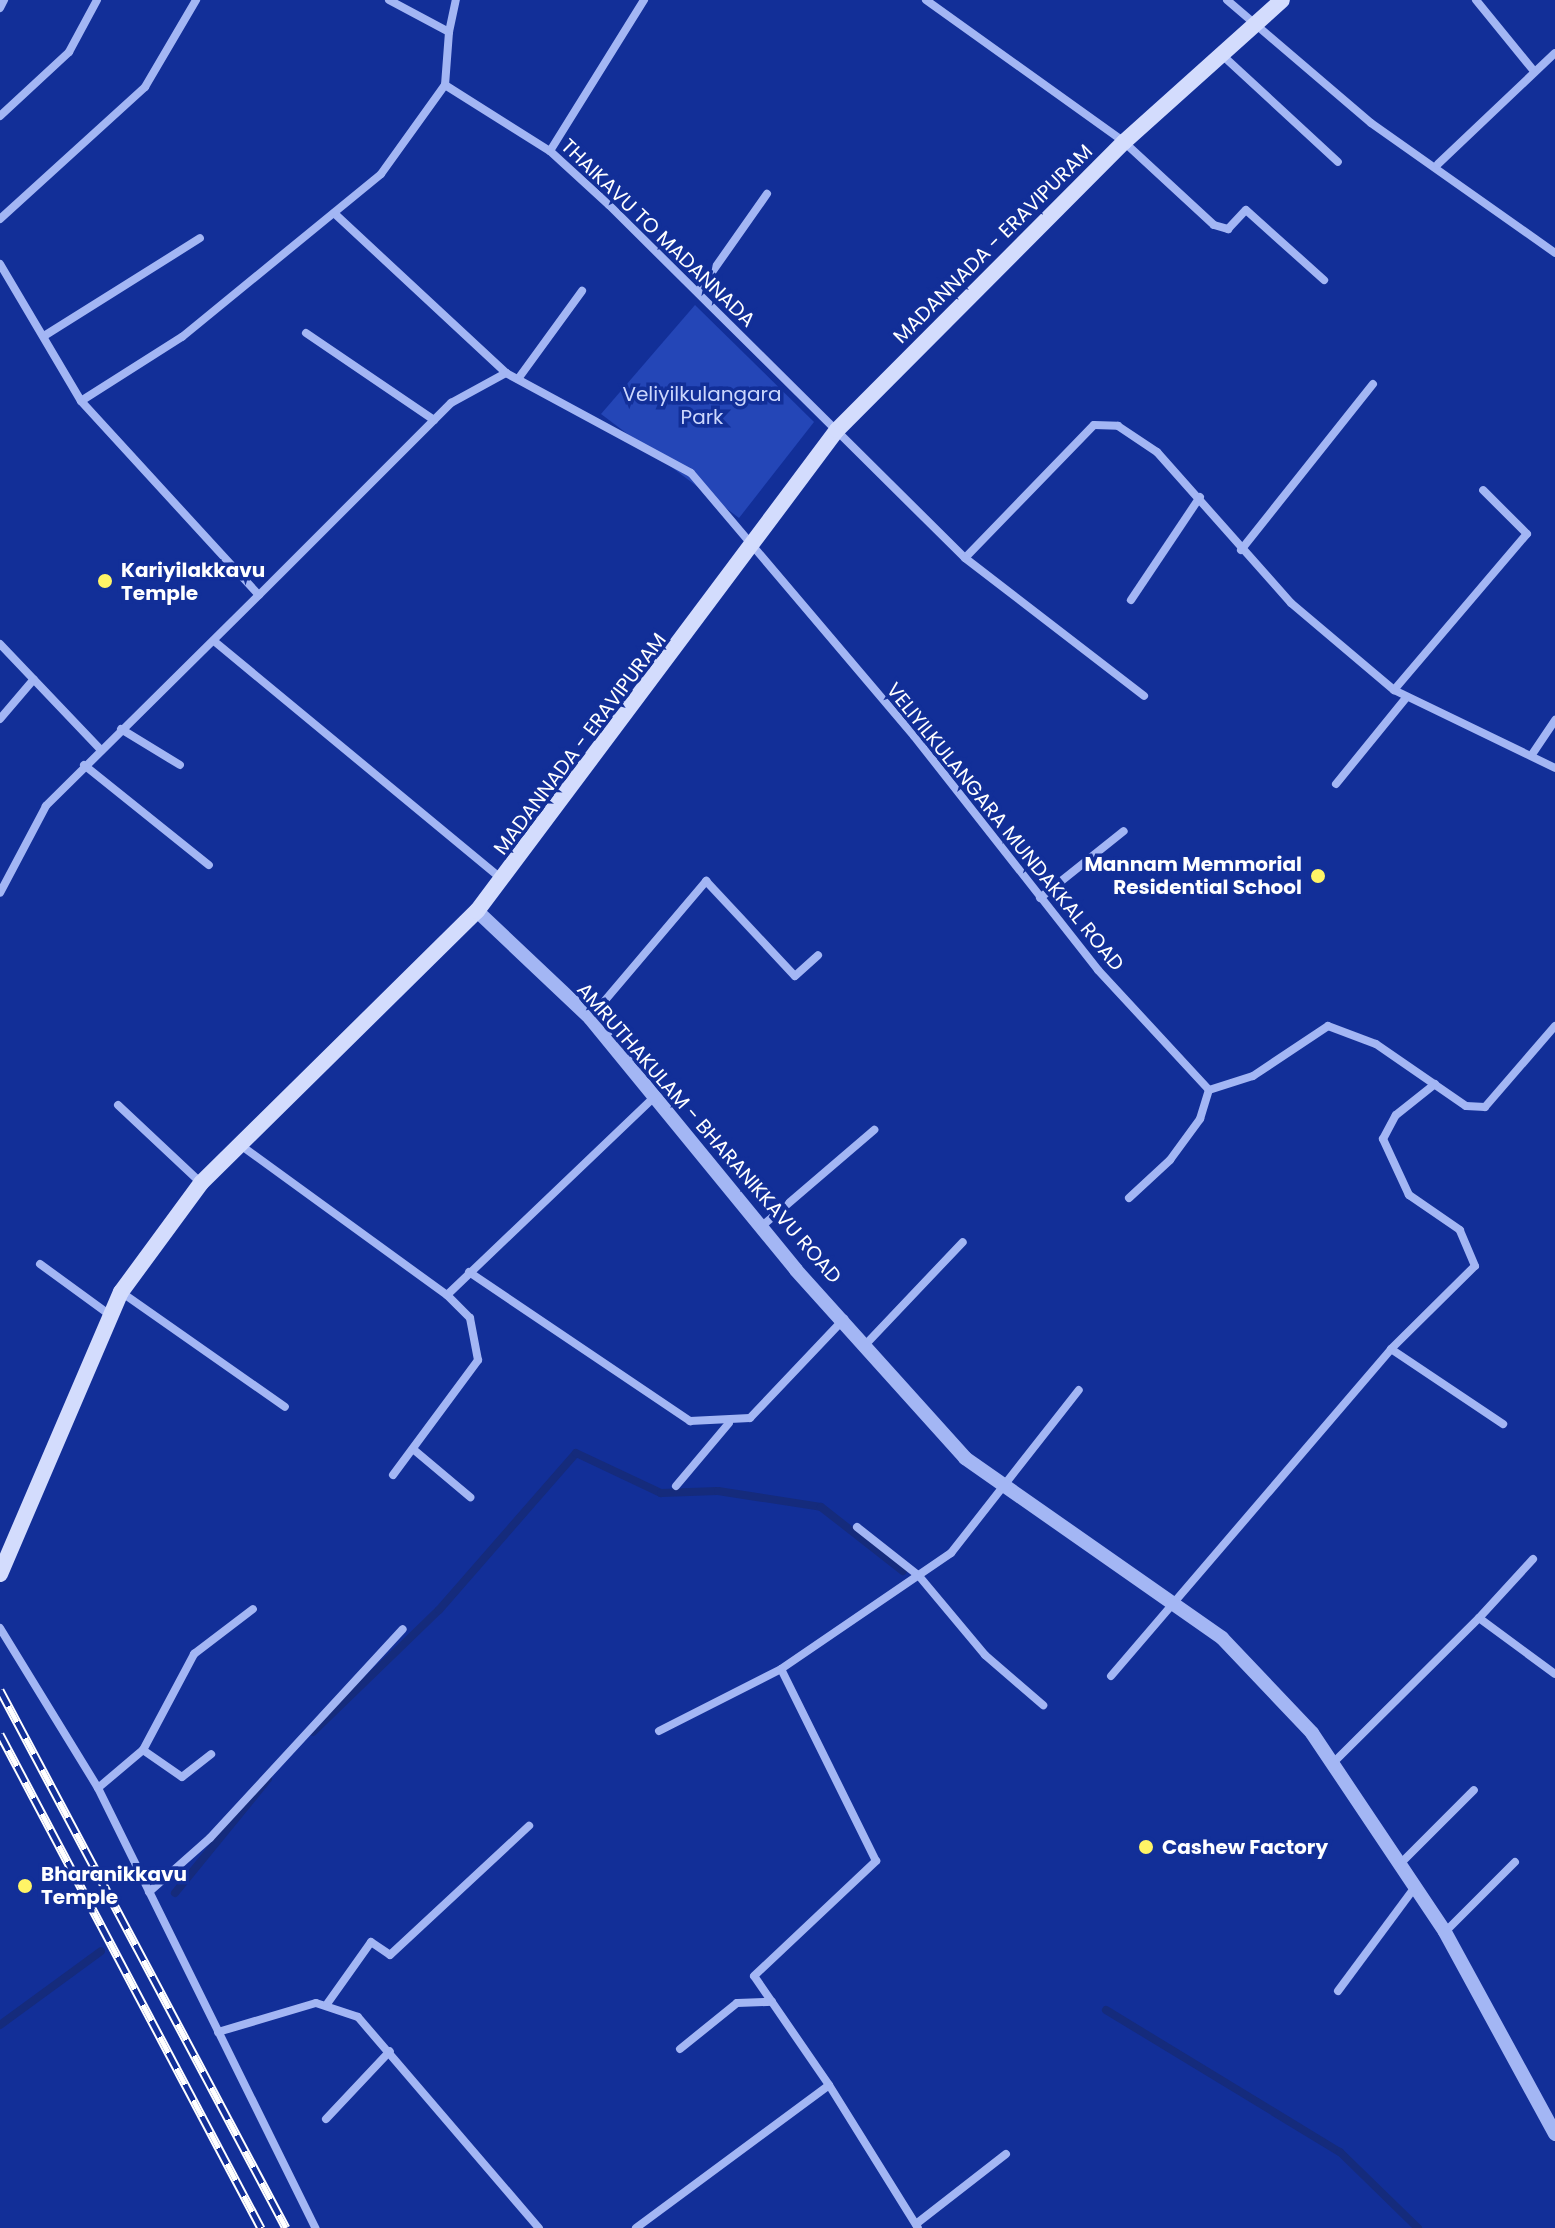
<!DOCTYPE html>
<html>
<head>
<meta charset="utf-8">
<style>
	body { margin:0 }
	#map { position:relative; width:1555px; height:2228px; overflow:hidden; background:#122f98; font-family:Poppins,sans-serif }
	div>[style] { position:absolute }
	.green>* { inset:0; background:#2446b7 }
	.stream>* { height:8px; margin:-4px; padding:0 4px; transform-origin:4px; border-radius:4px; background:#152b7c }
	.minor>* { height:8px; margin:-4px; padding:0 4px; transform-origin:4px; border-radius:4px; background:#a3b6f4 }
	.tertiary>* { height:14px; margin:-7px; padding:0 7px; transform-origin:7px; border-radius:7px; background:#a3b6f4 }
	.secondary>* { height:16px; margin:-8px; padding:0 8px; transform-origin:8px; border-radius:8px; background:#d3dcfd }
	.rail>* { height:9px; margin-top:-4.5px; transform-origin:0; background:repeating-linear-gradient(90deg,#122f98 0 18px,#fff 0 36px); box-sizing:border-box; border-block:2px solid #fff }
	.dots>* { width:22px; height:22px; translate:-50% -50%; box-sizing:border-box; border:4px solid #122f98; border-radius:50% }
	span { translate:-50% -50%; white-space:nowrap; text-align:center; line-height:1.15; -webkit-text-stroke:7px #122f98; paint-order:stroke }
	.street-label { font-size:20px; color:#fff }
	.park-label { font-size:20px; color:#ccd7fd }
	.poi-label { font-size:20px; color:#fff; font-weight:700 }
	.left { translate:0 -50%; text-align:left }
	.right { translate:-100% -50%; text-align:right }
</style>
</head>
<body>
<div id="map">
	<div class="green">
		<i style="clip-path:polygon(695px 305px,814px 422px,739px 518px,601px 414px)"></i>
	</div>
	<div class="stream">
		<i style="left:313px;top:1732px;width:175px;rotate:-44.1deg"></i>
		<i style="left:439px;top:1610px;width:208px;rotate:-48.9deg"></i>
		<i style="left:576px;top:1453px;width:94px;rotate:25.2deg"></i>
		<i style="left:661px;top:1493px;width:57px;rotate:-2deg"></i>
		<i style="left:718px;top:1491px;width:104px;rotate:8.8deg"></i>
		<i style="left:821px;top:1507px;width:104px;rotate:38deg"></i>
		<i style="left:175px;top:1893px;width:147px;rotate:-50.8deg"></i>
		<i style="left:1106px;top:2010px;width:274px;rotate:31.3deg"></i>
		<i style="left:1340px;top:2152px;width:109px;rotate:44.3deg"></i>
		<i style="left:0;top:2025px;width:125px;rotate:-36.2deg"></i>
	</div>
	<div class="minor">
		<i style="left:389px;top:0;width:68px;rotate:28.1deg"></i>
		<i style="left:449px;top:32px;width:53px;rotate:94.3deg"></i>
		<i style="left:926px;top:0;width:244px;rotate:35.6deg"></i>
		<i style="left:1124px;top:142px;width:122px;rotate:42.7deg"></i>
		<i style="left:1214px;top:225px;width:15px;rotate:16deg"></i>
		<i style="left:1228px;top:229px;width:26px;rotate:-47deg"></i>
		<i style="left:1246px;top:210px;width:105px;rotate:41.9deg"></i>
		<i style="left:1227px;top:0;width:189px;rotate:40.5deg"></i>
		<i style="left:1371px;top:123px;width:225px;rotate:35.2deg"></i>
		<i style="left:1476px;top:0;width:92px;rotate:50.8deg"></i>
		<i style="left:0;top:8px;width:9px;rotate:-63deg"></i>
		<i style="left:449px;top:32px;width:33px;rotate:-78deg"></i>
		<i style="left:1221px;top:54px;width:159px;rotate:42.7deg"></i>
		<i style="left:0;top:116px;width:94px;rotate:-42.8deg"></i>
		<i style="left:69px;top:52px;width:59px;rotate:-61.7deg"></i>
		<i style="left:550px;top:151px;width:178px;rotate:-58.1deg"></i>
		<i style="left:1438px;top:164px;width:161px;rotate:-43.5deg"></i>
		<i style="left:334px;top:213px;width:235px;rotate:42.9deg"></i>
		<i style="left:0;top:219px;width:196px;rotate:-42.3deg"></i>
		<i style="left:145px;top:87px;width:101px;rotate:-59.6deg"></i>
		<i style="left:0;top:264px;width:159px;rotate:59.4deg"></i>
		<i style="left:81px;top:401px;width:263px;rotate:47.5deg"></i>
		<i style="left:259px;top:595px;width:300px;rotate:135.3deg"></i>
		<i style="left:46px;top:806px;width:98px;rotate:117.9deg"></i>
		<i style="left:698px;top:292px;width:120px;rotate:-54.9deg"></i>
		<i style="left:306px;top:333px;width:155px;rotate:34.2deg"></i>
		<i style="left:44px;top:336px;width:184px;rotate:-32.1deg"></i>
		<i style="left:518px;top:379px;width:109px;rotate:-54deg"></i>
		<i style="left:81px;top:401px;width:120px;rotate:-32.4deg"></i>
		<i style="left:182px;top:337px;width:257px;rotate:-39.3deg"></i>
		<i style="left:381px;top:174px;width:110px;rotate:-54.3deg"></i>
		<i style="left:445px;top:85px;width:124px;rotate:32.2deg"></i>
		<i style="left:550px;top:151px;width:80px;rotate:42.5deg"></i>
		<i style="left:609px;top:205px;width:501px;rotate:44.76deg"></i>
		<i style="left:965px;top:558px;width:185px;rotate:-45.9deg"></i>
		<i style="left:1094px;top:425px;width:24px;rotate:2deg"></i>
		<i style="left:1118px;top:426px;width:47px;rotate:33.7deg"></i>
		<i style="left:1157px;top:452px;width:202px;rotate:48.4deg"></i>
		<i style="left:1291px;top:603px;width:135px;rotate:40.2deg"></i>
		<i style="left:1394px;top:690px;width:179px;rotate:25.8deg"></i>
		<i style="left:1241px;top:550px;width:212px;rotate:-51.5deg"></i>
		<i style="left:965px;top:558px;width:226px;rotate:37.6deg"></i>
		<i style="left:259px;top:595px;width:272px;rotate:-45deg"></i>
		<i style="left:451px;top:403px;width:63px;rotate:-28.6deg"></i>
		<i style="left:506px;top:373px;width:210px;rotate:28.4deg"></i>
		<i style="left:691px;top:473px;width:345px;rotate:49.7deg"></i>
		<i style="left:914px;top:736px;width:298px;rotate:51.8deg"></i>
		<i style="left:1098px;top:970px;width:163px;rotate:47.2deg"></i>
		<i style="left:1209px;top:1090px;width:46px;rotate:-17.7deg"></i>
		<i style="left:1253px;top:1076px;width:90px;rotate:-33.7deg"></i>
		<i style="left:1328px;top:1026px;width:51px;rotate:20.6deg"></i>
		<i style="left:1376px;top:1044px;width:109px;rotate:34.6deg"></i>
		<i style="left:1466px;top:1106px;width:19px;rotate:3deg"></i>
		<i style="left:1485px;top:1107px;width:107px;rotate:-49.2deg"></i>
		<i style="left:1131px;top:600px;width:124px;rotate:-56.2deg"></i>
		<i style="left:214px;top:641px;width:374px;rotate:39.6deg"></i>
		<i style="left:0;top:644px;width:144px;rotate:46.4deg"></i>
		<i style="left:1394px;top:690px;width:205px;rotate:-49.6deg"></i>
		<i style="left:1527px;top:534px;width:62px;rotate:-135deg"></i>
		<i style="left:0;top:719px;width:52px;rotate:-49.6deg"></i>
		<i style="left:121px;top:729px;width:69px;rotate:31.4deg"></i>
		<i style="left:1533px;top:753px;width:40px;rotate:-56deg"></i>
		<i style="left:84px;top:765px;width:160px;rotate:38.7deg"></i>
		<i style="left:1336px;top:784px;width:111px;rotate:-50.9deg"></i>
		<i style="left:1040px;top:898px;width:107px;rotate:-38.6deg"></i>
		<i style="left:590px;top:1018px;width:180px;rotate:-49.7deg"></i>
		<i style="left:706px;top:881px;width:130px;rotate:46.9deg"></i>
		<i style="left:795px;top:976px;width:31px;rotate:-42deg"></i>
		<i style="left:118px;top:1105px;width:114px;rotate:43.2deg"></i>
		<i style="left:239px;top:1144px;width:257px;rotate:36deg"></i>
		<i style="left:447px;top:1295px;width:288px;rotate:-43.7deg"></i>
		<i style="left:1129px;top:1198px;width:56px;rotate:-42.8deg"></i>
		<i style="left:1170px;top:1160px;width:51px;rotate:-53.8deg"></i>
		<i style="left:1200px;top:1119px;width:30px;rotate:-73deg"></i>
		<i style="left:762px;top:1226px;width:148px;rotate:-40.6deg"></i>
		<i style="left:40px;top:1264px;width:87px;rotate:36.1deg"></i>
		<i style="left:469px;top:1272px;width:267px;rotate:34deg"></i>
		<i style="left:690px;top:1421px;width:60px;rotate:-2.9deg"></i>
		<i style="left:750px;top:1418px;width:137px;rotate:-46.5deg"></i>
		<i style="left:121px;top:1292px;width:200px;rotate:35deg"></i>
		<i style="left:867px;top:1343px;width:139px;rotate:-46.5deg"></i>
		<i style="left:1391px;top:1349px;width:135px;rotate:33.8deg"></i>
		<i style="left:413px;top:1449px;width:75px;rotate:40.1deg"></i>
		<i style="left:393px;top:1475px;width:143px;rotate:-53.5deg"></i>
		<i style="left:478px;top:1360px;width:43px;rotate:-100.8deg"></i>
		<i style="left:470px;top:1318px;width:33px;rotate:-135deg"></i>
		<i style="left:676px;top:1486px;width:82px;rotate:-49.9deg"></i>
		<i style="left:857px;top:1527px;width:79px;rotate:38.3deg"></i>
		<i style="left:919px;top:1576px;width:103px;rotate:50.1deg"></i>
		<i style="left:985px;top:1655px;width:77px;rotate:40.8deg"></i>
		<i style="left:1479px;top:1618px;width:80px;rotate:-47.5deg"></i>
		<i style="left:0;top:1628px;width:188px;rotate:58.5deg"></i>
		<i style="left:98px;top:1788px;width:491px;rotate:63.7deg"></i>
		<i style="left:1111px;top:1676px;width:430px;rotate:-49.4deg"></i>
		<i style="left:1391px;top:1349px;width:118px;rotate:-44.7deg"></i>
		<i style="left:1475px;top:1266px;width:39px;rotate:-113deg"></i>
		<i style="left:1460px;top:1230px;width:62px;rotate:-145.5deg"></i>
		<i style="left:1409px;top:1195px;width:62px;rotate:-114.9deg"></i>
		<i style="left:1383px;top:1139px;width:27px;rotate:-62deg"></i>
		<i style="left:1396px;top:1115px;width:50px;rotate:-38.5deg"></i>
		<i style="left:659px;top:1731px;width:137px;rotate:-26.9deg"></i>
		<i style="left:143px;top:1750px;width:47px;rotate:34.7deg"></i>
		<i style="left:182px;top:1777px;width:37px;rotate:-38deg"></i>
		<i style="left:1335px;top:1761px;width:203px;rotate:-44.8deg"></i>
		<i style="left:1479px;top:1618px;width:94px;rotate:36.4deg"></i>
		<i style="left:98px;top:1788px;width:59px;rotate:-40.2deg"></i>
		<i style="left:143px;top:1750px;width:109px;rotate:-62deg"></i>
		<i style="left:194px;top:1654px;width:74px;rotate:-37.3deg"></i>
		<i style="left:1401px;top:1863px;width:103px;rotate:-45deg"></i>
		<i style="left:149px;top:1892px;width:81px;rotate:-41.5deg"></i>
		<i style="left:210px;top:1838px;width:284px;rotate:-47.3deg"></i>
		<i style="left:1445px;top:1932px;width:99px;rotate:-45deg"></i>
		<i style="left:1338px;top:1991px;width:129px;rotate:-53.5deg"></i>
		<i style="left:327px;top:2004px;width:76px;rotate:-54.6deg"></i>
		<i style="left:371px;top:1942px;width:23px;rotate:34deg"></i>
		<i style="left:390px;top:1955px;width:190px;rotate:-42.9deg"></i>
		<i style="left:218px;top:2032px;width:102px;rotate:-16.5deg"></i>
		<i style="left:316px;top:2003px;width:44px;rotate:18.4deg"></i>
		<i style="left:358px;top:2017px;width:278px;rotate:49.4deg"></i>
		<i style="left:680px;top:2049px;width:73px;rotate:-38.9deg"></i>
		<i style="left:737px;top:2003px;width:35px;rotate:-2deg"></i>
		<i style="left:829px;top:2085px;width:132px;rotate:-124.5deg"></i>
		<i style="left:754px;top:1976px;width:168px;rotate:-43.3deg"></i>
		<i style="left:876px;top:1861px;width:214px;rotate:-116.3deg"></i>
		<i style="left:781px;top:1669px;width:206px;rotate:-34.3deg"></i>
		<i style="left:951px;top:1553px;width:207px;rotate:-51.9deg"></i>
		<i style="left:326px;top:2119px;width:93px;rotate:-46.7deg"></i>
		<i style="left:916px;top:2224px;width:114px;rotate:-37.9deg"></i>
		<i style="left:636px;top:2228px;width:240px;rotate:-36.5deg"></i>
		<i style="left:829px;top:2085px;width:168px;rotate:58.1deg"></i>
	</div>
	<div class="tertiary">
		<i style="left:477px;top:911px;width:156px;rotate:43.4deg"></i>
		<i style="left:590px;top:1018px;width:325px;rotate:50.7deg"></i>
		<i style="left:796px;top:1270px;width:253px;rotate:48deg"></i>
		<i style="left:965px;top:1458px;width:314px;rotate:35deg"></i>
		<i style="left:1222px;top:1638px;width:131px;rotate:46.5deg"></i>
		<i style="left:1312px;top:1733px;width:239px;rotate:56.2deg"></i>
		<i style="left:1445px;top:1932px;width:230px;rotate:61.4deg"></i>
	</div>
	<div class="secondary">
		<i style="left:0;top:1574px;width:307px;rotate:-66.8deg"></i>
		<i style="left:121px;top:1292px;width:135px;rotate:-53.7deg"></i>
		<i style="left:201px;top:1183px;width:388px;rotate:-44.6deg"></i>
		<i style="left:477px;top:911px;width:601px;rotate:-53.19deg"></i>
		<i style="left:837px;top:430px;width:407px;rotate:-45.1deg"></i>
		<i style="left:1124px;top:142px;width:212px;rotate:-41.9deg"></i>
	</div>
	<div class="rail">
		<i style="left:0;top:1690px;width:609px;rotate:62deg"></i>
		<i style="left:0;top:1734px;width:559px;rotate:62.15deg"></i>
	</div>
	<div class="dots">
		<i style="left:105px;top:581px;background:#fff466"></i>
		<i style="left:1318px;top:876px;background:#fff466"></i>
		<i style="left:1146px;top:1847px;background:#fff466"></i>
		<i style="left:25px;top:1886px;background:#fff466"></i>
	</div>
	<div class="street-label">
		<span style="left:658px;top:233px;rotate:44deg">THAIKAVU TO MADANNADA</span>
		<span style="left:993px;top:244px;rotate:-45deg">MADANNADA - ERAVIPURAM</span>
		<span style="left:580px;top:744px;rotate:-53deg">MADANNADA - ERAVIPURAM</span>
		<span style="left:1005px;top:827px;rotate:51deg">VELIYILKULANGARA MUNDAKKAL ROAD</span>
		<span style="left:709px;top:1133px;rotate:49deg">AMRUTHAKULAM - BHARANIKKAVU ROAD</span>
	</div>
	<div class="park-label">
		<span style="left:702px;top:406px">Veliyilkulangara<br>Park</span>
	</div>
	<div class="poi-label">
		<span class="left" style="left:121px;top:582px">Kariyilakkavu<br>Temple</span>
		<span class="right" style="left:1302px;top:876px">Mannam Memmorial<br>Residential School</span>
		<span class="left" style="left:1162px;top:1847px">Cashew Factory</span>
		<span class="left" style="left:41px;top:1886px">Bharanikkavu<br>Temple</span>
	</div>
</div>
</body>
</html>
